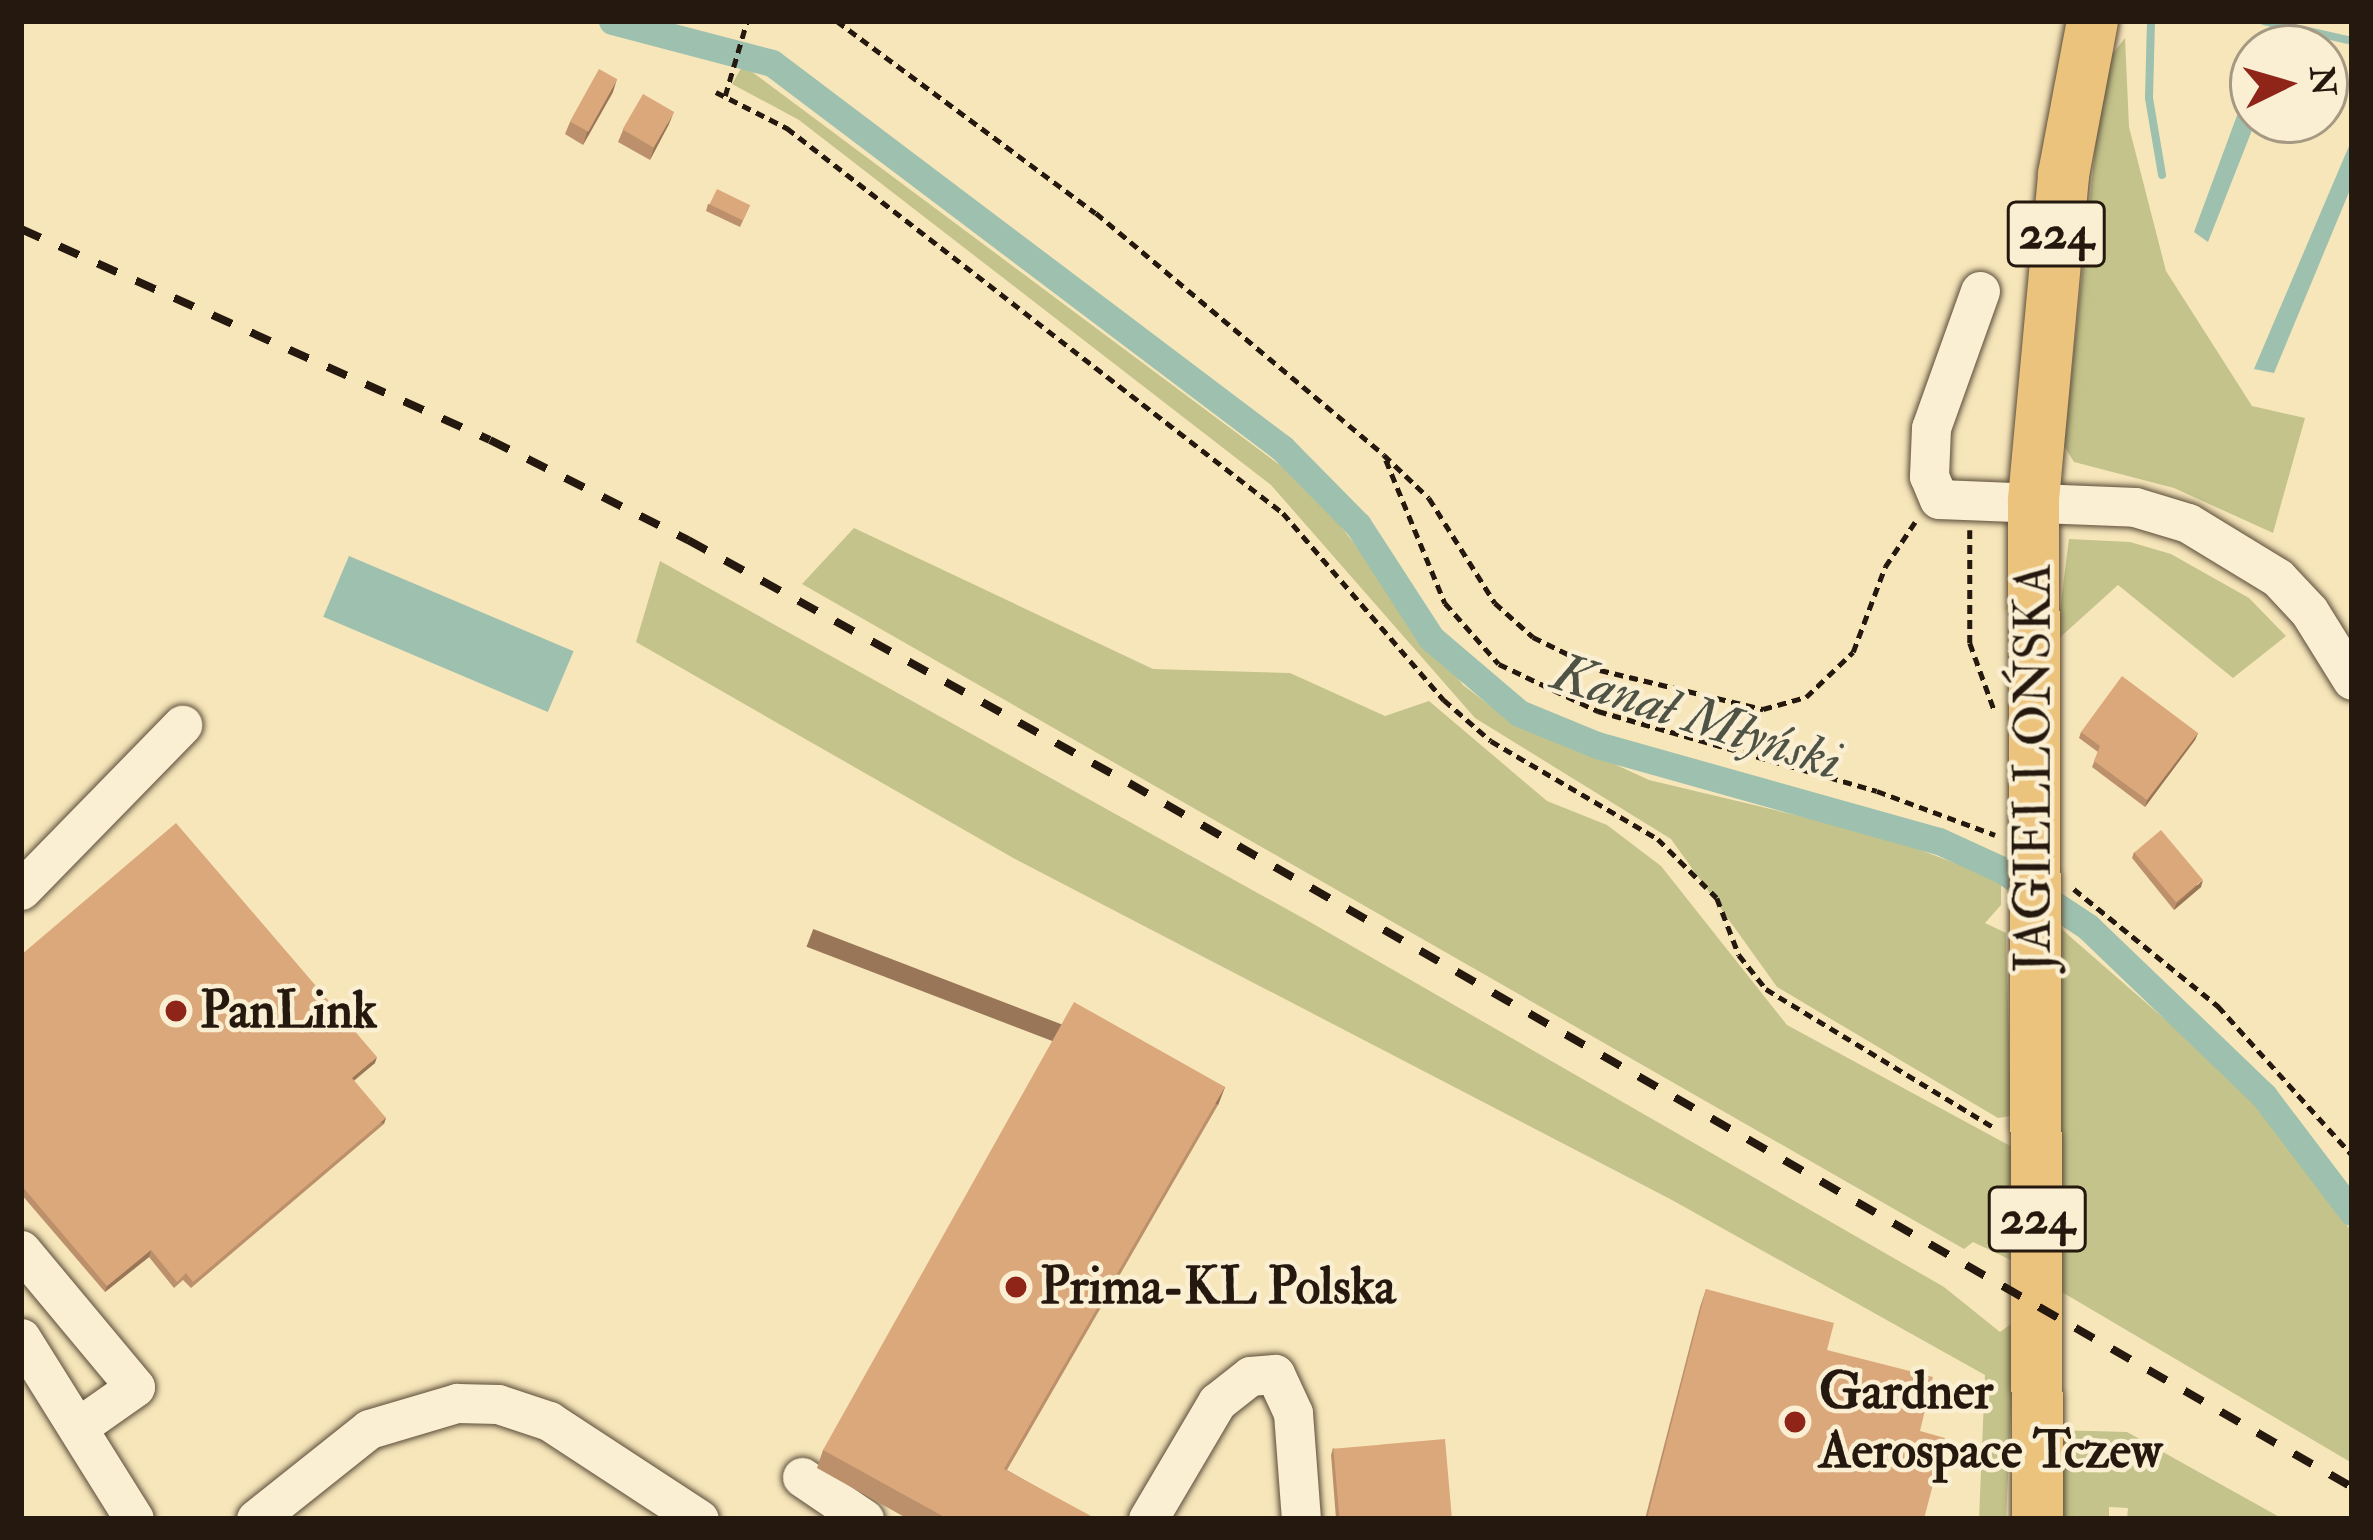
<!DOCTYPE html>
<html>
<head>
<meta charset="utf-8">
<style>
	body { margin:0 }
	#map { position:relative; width:2373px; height:1540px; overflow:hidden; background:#f7e6ba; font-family:"IM FELL Double Pica",serif }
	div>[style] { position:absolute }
	.green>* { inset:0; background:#c4c38b }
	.water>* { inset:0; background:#9dc0af; transform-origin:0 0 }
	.stream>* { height:8px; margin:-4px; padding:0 4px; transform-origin:4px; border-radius:4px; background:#9dc0af }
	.canal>* { height:27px; margin:-13.5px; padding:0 13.5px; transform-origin:13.5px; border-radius:13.5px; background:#9dc0af }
	.path>* { height:4.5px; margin-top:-2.25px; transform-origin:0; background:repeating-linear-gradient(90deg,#25180e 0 9px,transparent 0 15px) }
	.roads { filter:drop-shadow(0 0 3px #5a4c39) drop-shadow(0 0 3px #5a4c39) }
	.minor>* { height:39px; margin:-19.5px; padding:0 19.5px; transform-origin:19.5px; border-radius:19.5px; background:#faefd2 }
	.major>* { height:51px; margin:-25.5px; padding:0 25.5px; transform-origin:25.5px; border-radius:25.5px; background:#ecc37d }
	.rail>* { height:8px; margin-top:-4px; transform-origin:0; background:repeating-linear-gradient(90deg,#25180e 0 21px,transparent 0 42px) }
	.wall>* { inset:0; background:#bc906b }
	.shaded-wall>* { inset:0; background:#997657; transform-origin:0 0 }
	.building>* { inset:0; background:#dba87c; transform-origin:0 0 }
	.dots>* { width:33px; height:33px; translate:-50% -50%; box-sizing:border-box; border:6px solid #faefd2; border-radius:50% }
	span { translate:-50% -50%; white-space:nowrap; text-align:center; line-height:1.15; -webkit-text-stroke:9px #faefd2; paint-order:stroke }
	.shield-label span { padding:3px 9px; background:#faefd2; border:3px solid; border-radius:9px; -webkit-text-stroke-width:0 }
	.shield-label { font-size:48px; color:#25180e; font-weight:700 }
	.street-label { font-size:51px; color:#25180e }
	.poi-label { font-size:51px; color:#25180e; font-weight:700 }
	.left { translate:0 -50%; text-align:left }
	.water-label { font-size:54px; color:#4f5346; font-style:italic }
	.frame { position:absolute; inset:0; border:24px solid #25180e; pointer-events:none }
	.north { position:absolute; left:2229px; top:24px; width:120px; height:120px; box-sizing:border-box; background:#faefd2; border:3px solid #a59984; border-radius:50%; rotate:85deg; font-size:33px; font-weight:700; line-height:48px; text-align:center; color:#25180e }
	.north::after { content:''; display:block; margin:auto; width:42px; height:54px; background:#8f2418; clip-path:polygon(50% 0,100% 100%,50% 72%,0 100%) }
</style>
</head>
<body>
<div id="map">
	<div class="green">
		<i style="clip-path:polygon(2125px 38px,2129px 127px,2166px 271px,2252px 406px,2305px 418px,2273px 533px,2174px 488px,2074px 462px,2064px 446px,2104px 65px)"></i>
		<i style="clip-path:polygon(743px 65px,1285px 469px,1330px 512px,1463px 685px,1493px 708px,1649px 780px,1887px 837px,2001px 881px,2001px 905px,1985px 923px,2006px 933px,2011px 1116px,1998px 1118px,1777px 987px,1671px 839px,1475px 718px,1271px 485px,799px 120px,732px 84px)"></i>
		<i style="clip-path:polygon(854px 528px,1153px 669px,1290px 673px,1385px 716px,1429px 701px,1547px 801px,1607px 825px,1661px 866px,1787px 1025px,2014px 1148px,2013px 1261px,1973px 1242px,1964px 1249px,802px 584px)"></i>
		<i style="clip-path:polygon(2069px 539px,2130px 542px,2171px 554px,2249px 598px,2286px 636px,2233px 678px,2118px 585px,2056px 641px)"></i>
		<i style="clip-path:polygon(660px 561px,1310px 922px,1944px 1287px,2000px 1332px,2015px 1321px,2006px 1519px,1979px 1519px,1985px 1375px,1672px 1200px,1015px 859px,636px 642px)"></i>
		<i style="clip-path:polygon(2058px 926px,2238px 1083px,2352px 1232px,2352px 1463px,2055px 1288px)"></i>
		<i style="clip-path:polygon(2054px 1430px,2127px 1432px,2283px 1519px,2127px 1519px,2128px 1508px,2109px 1507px,2109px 1519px,2055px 1519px)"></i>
	</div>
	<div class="water">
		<i style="clip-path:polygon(2271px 23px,2293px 27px,2285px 48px,2262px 48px)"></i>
		<i style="clip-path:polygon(2253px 72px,2256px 120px,2208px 242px,2194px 232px)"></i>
		<i style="clip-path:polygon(2352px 139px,2352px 185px,2274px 373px,2254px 369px)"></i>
		<i style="left:349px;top:556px;width:244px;height:66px;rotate:23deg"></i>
	</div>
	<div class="stream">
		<i style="left:2151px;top:21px;width:77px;rotate:91.5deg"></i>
		<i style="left:2149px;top:98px;width:78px;rotate:80.4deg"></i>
		<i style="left:2264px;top:21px;width:90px;rotate:12.8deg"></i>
	</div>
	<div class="canal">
		<i style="left:612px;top:21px;width:165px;rotate:14.7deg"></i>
		<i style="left:772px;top:63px;width:639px;rotate:37.05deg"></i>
		<i style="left:1282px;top:448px;width:108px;rotate:45.4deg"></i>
		<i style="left:1358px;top:525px;width:135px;rotate:57.1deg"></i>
		<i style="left:1431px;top:638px;width:116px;rotate:40.4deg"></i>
		<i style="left:1519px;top:713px;width:84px;rotate:22.3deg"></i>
		<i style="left:1597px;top:745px;width:355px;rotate:15.7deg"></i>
		<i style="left:1939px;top:841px;width:69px;rotate:24.7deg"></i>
		<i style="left:2002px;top:870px;width:103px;rotate:33.5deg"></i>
		<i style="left:2088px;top:927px;width:244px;rotate:43.8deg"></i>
		<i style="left:2264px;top:1096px;width:146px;rotate:52.8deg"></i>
	</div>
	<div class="path">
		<i style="left:837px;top:21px;width:322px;rotate:36.6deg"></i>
		<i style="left:1096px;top:213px;width:376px;rotate:40deg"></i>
		<i style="left:1384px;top:455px;width:62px;rotate:43.7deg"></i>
		<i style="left:1429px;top:498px;width:124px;rotate:57.8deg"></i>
		<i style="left:1495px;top:603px;width:51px;rotate:41.8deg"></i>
		<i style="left:1533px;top:637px;width:75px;rotate:26.2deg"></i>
		<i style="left:1600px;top:670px;width:168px;rotate:13.5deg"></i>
		<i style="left:1763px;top:709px;width:45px;rotate:-15.6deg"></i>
		<i style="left:1806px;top:697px;width:65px;rotate:-43.8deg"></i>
		<i style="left:1853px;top:652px;width:91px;rotate:-69.4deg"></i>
		<i style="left:1885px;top:567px;width:54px;rotate:-56.3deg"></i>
		<i style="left:716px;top:92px;width:80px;rotate:26.9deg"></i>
		<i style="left:787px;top:128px;width:628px;rotate:37.82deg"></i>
		<i style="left:1283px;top:513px;width:247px;rotate:49.3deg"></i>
		<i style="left:1444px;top:700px;width:62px;rotate:41.1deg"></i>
		<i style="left:1491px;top:741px;width:194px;rotate:30.4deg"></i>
		<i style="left:1658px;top:839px;width:83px;rotate:45deg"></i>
		<i style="left:1717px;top:898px;width:61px;rotate:68.9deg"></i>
		<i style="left:1739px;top:955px;width:43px;rotate:51.5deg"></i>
		<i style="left:1766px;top:989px;width:269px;rotate:31.3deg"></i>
		<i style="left:725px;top:96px;width:78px;rotate:-73.7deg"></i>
		<i style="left:1386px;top:460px;width:155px;rotate:67.6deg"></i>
		<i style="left:1445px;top:603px;width:81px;rotate:48.5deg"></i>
		<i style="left:1499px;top:664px;width:110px;rotate:25.4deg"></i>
		<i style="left:1598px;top:711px;width:290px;rotate:16deg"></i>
		<i style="left:1877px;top:791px;width:126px;rotate:20.4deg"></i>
		<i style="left:1970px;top:530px;width:113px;rotate:90deg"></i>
		<i style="left:1970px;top:643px;width:73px;rotate:70.1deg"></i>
		<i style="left:2074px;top:889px;width:186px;rotate:39.1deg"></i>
		<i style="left:2218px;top:1006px;width:200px;rotate:48deg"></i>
	</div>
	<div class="roads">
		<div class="minor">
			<i style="left:1980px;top:291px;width:145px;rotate:109.7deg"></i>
			<i style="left:1931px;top:428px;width:48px;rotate:92.4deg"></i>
			<i style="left:1929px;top:476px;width:25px;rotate:67deg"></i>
			<i style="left:1939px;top:499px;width:196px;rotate:2.3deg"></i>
			<i style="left:2135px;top:507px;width:55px;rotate:16.8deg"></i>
			<i style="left:2188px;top:523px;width:105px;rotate:31.4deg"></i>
			<i style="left:2278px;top:578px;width:45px;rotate:46.8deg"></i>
			<i style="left:2309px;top:611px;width:81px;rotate:58.1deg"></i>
			<i style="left:21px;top:890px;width:231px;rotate:-45.7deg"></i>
			<i style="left:21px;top:1250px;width:178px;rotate:50.2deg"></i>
			<i style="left:135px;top:1387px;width:70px;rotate:144.9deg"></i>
			<i style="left:21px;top:1338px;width:213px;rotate:58deg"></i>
			<i style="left:802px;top:1477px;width:75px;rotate:34.1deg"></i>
			<i style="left:256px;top:1519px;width:144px;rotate:-38.5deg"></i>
			<i style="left:369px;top:1429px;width:92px;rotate:-16.5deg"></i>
			<i style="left:457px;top:1403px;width:41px;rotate:1.4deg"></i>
			<i style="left:498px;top:1404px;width:54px;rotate:18.4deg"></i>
			<i style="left:549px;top:1421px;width:179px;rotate:33.2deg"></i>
			<i style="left:1148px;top:1519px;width:136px;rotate:-59.5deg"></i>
			<i style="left:1217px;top:1402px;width:42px;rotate:-38.2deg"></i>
			<i style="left:1250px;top:1376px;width:25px;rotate:-5deg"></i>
			<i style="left:1275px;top:1374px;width:43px;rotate:65.2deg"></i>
			<i style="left:1293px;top:1413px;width:106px;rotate:85.7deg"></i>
		</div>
		<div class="major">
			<i style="left:2037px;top:1519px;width:1020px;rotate:-90.22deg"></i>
			<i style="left:2033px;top:499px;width:326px;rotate:-84.7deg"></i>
			<i style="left:2063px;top:174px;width:156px;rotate:-79.3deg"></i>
		</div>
	</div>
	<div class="rail">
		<i style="left:21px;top:229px;width:514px;rotate:24.22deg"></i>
		<i style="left:490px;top:440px;width:222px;rotate:26.8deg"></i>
		<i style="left:688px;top:540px;width:504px;rotate:28.86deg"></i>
		<i style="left:1129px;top:783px;width:1411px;rotate:29.93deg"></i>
	</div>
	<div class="wall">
		<i style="clip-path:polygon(613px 92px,583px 145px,565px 134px,570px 122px)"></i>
		<i style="clip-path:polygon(669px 124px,650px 160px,618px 142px,623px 130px)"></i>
		<i style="clip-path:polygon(708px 204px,750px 205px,740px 227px,706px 211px)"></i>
		<i style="clip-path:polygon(2081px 732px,2198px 733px,2195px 740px,2145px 807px,2092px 767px,2098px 752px,2079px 738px)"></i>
		<i style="clip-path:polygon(2134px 852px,2201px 887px,2174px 910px,2132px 858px)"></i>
		<i style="clip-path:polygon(21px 955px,375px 1063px,354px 1081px,384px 1124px,191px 1288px,183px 1280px,174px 1288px,149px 1257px,105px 1292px,21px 1194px)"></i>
		<i style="clip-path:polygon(1225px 1087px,1218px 1105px,1007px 1470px,1093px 1519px,908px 1519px,817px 1468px,823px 1450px)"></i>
		<i style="clip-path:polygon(1706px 1289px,1827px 1350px,1920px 1431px,1924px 1519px,1645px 1519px,1700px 1307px)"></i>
		<i style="clip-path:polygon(1333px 1448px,1452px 1519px,1336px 1519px,1331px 1455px)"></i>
	</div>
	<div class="shaded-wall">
		<i style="clip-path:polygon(617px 79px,613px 92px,583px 145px,587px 132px)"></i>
		<i style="clip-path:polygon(674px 112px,669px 124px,650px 160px,654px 147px)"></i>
		<i style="clip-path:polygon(2198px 733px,2195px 740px,2145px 807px,2147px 800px)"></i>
		<i style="clip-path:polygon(2203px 880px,2201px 887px,2174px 910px,2176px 904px)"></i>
		<i style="clip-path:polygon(377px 1057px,375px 1063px,349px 1084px,352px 1078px)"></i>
		<i style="left:1225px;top:1087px;width:19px;height:441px;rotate:111deg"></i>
		<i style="left:386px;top:1118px;width:6px;height:253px;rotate:108deg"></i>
		<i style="clip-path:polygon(151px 1250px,149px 1257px,105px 1292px,107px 1286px)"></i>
	</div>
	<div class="building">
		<i style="left:599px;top:69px;width:21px;height:60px;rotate:29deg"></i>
		<i style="left:643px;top:94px;width:36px;height:41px;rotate:30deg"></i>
		<i style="left:717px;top:189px;width:37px;height:17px;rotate:26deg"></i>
		<i style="clip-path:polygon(2122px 676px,2198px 733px,2147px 800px,2094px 761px,2100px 746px,2081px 732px)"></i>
		<i style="clip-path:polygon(176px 823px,377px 1057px,352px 1078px,386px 1118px,193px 1282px,186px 1273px,177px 1282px,151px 1250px,107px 1286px,21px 1185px,21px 955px)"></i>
		<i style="left:2161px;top:830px;width:65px;height:35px;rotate:50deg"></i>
		<i style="clip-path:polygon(1074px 1002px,1225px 1087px,1004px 1469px,1093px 1517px,1092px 1519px,948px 1519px,823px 1450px)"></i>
		<i style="clip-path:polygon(1706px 1289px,1834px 1323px,1827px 1350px,1933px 1377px,1920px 1431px,1945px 1438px,1924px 1519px,1647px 1519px)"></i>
		<i style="left:1445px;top:1439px;width:80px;height:112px;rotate:85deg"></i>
	</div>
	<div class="dots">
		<i style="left:176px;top:1011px;background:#8f2418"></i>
		<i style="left:1016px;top:1287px;background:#8f2418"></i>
		<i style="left:1795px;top:1422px;background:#8f2418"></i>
	</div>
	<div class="shield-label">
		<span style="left:2056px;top:234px">224</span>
		<span style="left:2037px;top:1219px">224</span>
	</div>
	<div class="street-label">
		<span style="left:2034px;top:768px;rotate:-90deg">JAGIELLOŃSKA</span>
	</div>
	<div class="poi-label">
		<span class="left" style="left:200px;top:1011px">PanLink</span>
		<span class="left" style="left:1040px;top:1287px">Prima-KL Polska</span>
		<span class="left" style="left:1819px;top:1422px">Gardner<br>Aerospace Tczew</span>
	</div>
	<div class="water-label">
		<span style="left:1697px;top:717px;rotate:18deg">Kanał Młyński</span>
	</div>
	<div class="frame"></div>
	<div class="north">N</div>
</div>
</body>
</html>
